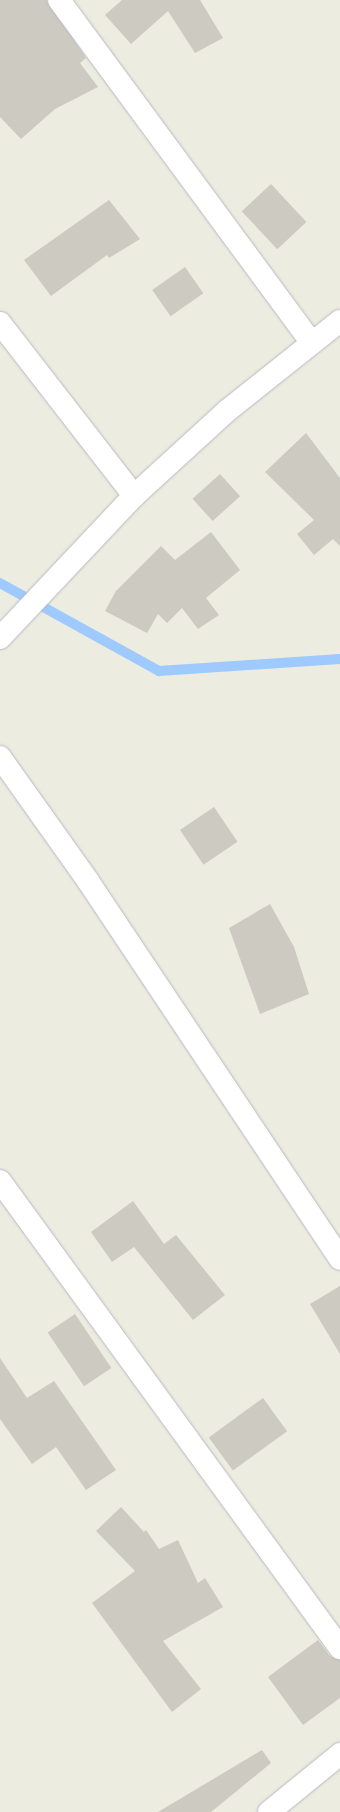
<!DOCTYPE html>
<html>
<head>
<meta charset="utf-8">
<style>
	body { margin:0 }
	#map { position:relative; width:340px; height:1812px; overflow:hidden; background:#edece0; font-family:"IBM Plex Sans",sans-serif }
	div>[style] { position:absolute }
	.stream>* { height:10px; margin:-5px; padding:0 5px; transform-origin:5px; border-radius:5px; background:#9ecaff }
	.building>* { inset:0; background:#cdcac1; transform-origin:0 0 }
	.roads { filter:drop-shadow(0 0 1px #b8bac0) drop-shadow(0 0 1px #b8bac0) }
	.street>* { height:22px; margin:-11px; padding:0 11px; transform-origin:11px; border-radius:11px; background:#fff }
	span { translate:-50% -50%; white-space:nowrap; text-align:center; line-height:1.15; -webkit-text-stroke:3px #fff; paint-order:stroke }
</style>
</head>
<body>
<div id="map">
	<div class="stream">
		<i style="left:0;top:583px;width:182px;rotate:29deg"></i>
		<i style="left:159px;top:671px;width:181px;rotate:-3.8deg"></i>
	</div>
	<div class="building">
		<i style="clip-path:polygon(0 0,47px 0,86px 58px,80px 63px,98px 87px,55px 109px,21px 139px,0 117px)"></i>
		<i style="clip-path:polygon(122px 0,200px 0,223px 38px,195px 53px,168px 11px,131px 44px,105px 15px)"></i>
		<i style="left:271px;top:184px;width:52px;height:40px;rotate:47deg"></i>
		<i style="clip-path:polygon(109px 200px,140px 239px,109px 258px,107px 255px,51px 296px,24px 260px)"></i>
		<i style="left:185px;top:267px;width:32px;height:40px;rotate:55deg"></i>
		<i style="clip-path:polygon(306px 433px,340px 478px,340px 546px,333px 539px,314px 555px,297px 534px,314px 520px,265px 472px)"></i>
		<i style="left:220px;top:474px;width:30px;height:37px;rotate:48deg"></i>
		<i style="clip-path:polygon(211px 532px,240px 570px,206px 598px,219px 615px,198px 629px,182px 608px,167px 623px,158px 614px,147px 633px,105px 611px,116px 591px,161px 546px,175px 560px)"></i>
		<i style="left:214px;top:807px;width:42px;height:41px;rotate:56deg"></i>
		<i style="clip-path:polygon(270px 904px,294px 947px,309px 994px,260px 1014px,229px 928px)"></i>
		<i style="clip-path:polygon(133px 1201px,164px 1244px,176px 1235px,225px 1295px,193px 1320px,134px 1247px,112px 1262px,91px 1232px)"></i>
		<i style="clip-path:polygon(340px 1286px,340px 1354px,310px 1304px)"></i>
		<i style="left:75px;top:1314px;width:65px;height:33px;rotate:56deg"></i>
		<i style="clip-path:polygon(0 1358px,27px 1398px,54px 1381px,116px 1470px,86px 1490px,56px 1447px,32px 1464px,0 1419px)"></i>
		<i style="left:263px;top:1398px;width:41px;height:67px;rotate:54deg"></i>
		<i style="clip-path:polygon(121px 1507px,144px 1532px,146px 1530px,159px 1549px,178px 1540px,198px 1583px,205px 1578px,223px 1607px,163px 1641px,201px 1689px,172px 1712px,92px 1603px,135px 1571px,96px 1531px)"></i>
		<i style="clip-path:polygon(318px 1640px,330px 1656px,340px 1660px,340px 1698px,303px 1725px,268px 1677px)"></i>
		<i style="clip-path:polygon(262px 1750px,271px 1763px,211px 1812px,158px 1812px)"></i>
	</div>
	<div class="roads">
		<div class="street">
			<i style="left:59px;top:0;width:426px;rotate:53.6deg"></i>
			<i style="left:0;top:323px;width:219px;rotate:52.2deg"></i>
			<i style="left:0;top:638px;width:195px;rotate:-46.7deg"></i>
			<i style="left:134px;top:496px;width:127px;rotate:-42.5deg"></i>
			<i style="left:228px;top:410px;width:143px;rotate:-38.5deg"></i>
			<i style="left:0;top:757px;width:152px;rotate:54.6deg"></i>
			<i style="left:88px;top:881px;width:454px;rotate:56.3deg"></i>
			<i style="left:0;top:1181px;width:578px;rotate:53.94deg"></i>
			<i style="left:269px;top:1812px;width:92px;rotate:-39.2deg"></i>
		</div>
	</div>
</div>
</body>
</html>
